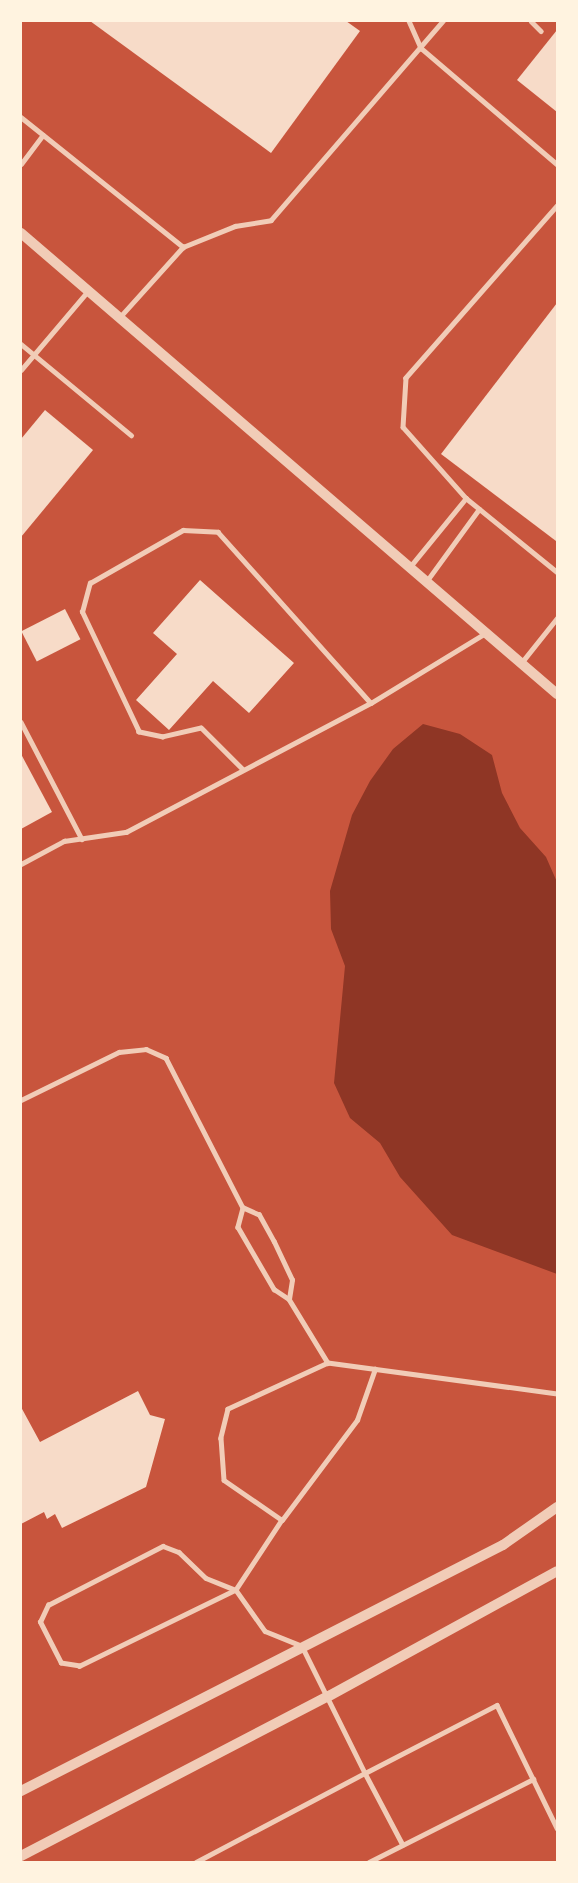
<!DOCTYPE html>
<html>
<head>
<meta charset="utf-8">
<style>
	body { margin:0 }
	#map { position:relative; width:578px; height:1883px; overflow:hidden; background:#c8553d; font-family:"Fira Sans",sans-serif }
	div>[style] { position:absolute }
	.water>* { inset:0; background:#8f3625 }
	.building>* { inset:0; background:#f7dbc8; transform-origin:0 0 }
	.service>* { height:4.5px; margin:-2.25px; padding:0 2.25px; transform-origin:2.25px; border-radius:2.25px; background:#f1ccb7 }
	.tertiary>* { height:10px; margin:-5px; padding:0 5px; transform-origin:5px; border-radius:5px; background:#f1ccb7 }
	span { translate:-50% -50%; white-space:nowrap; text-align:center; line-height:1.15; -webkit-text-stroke:6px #fff3e0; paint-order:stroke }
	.frame { position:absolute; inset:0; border:22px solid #fff3e0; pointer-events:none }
</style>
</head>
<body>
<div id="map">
	<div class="water">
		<i style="clip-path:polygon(423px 724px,460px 734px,492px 755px,502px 793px,520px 828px,546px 857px,557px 882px,557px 1274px,452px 1235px,400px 1177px,380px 1143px,350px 1118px,334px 1083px,345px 966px,331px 929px,330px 891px,352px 815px,370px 781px,393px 749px)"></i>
	</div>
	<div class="building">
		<i style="clip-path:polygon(90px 21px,346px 21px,360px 31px,271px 153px)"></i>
		<i style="clip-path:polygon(557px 30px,557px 112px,517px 80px)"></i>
		<i style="clip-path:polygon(557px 303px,557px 539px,556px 541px,441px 454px)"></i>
		<i style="clip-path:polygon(45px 410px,93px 450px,21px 537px,21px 439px)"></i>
		<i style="clip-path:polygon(200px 580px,294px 663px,249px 713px,213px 681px,169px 730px,136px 700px,177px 654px,153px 633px)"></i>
		<i style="left:65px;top:609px;width:34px;height:49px;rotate:63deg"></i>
		<i style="clip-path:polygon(21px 754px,52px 812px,21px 829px)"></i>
		<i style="clip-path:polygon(138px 1391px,150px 1415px,165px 1419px,146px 1487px,62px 1528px,55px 1514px,47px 1519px,44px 1512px,21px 1524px,21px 1407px,40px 1442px)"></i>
	</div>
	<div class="service">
		<i style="left:409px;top:21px;width:30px;rotate:66deg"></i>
		<i style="left:421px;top:48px;width:179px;rotate:40.5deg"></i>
		<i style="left:531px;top:21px;width:14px;rotate:45deg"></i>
		<i style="left:21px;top:117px;width:208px;rotate:38.7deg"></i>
		<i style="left:183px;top:247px;width:56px;rotate:-22deg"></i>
		<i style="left:235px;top:226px;width:36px;rotate:-9deg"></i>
		<i style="left:271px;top:220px;width:263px;rotate:-49.2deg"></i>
		<i style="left:21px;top:164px;width:36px;rotate:-53deg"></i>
		<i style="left:557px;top:206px;width:229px;rotate:131.3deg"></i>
		<i style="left:406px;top:378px;width:49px;rotate:93.5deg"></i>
		<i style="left:403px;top:427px;width:95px;rotate:48.4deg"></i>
		<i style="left:466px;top:498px;width:117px;rotate:39.1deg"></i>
		<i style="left:119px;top:318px;width:96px;rotate:-48deg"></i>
		<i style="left:21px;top:344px;width:143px;rotate:39.6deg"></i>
		<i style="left:21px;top:370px;width:104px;rotate:-49.7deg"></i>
		<i style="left:409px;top:568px;width:90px;rotate:-50.8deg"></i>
		<i style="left:426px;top:582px;width:90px;rotate:-54deg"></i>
		<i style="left:522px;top:662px;width:56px;rotate:-51.5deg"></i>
		<i style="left:21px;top:722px;width:132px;rotate:62.5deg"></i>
		<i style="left:243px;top:770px;width:59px;rotate:-135deg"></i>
		<i style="left:201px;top:728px;width:39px;rotate:167deg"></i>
		<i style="left:163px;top:737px;width:25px;rotate:-168deg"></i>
		<i style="left:139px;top:732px;width:133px;rotate:-115.4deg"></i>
		<i style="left:82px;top:612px;width:30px;rotate:-75deg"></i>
		<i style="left:90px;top:583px;width:107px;rotate:-29.7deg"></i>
		<i style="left:183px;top:530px;width:35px;rotate:3deg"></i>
		<i style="left:218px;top:532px;width:229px;rotate:48.2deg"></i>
		<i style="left:21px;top:864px;width:49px;rotate:-28.1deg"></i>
		<i style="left:64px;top:841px;width:63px;rotate:-8.3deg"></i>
		<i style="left:126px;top:832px;width:277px;rotate:-27.8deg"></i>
		<i style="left:371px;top:703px;width:132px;rotate:-31.4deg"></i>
		<i style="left:21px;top:1100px;width:109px;rotate:-26.1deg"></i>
		<i style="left:119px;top:1052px;width:27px;rotate:-6deg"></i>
		<i style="left:146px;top:1049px;width:22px;rotate:24deg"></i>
		<i style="left:166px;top:1058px;width:169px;rotate:62.8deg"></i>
		<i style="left:289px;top:1299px;width:19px;rotate:-81deg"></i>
		<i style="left:292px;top:1280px;width:42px;rotate:-115.3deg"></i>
		<i style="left:274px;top:1242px;width:31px;rotate:-119deg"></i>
		<i style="left:259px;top:1215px;width:17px;rotate:-156deg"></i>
		<i style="left:243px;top:1208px;width:20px;rotate:105deg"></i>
		<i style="left:238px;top:1227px;width:72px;rotate:59.9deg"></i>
		<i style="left:274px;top:1289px;width:18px;rotate:34deg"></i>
		<i style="left:289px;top:1299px;width:75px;rotate:58.6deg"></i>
		<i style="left:557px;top:1394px;width:231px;rotate:-172.3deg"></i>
		<i style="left:328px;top:1363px;width:110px;rotate:155.3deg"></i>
		<i style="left:228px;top:1409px;width:30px;rotate:104deg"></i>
		<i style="left:221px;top:1438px;width:42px;rotate:85.9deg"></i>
		<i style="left:224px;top:1480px;width:70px;rotate:34.6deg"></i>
		<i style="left:282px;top:1520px;width:84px;rotate:123.3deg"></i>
		<i style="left:236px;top:1590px;width:50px;rotate:54.7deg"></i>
		<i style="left:265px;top:1631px;width:40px;rotate:22deg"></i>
		<i style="left:302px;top:1646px;width:142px;rotate:63.6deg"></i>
		<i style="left:365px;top:1773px;width:148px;rotate:-27.3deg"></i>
		<i style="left:497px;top:1705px;width:137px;rotate:64deg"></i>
		<i style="left:282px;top:1520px;width:125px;rotate:-53.1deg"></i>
		<i style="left:357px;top:1420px;width:54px;rotate:-70.6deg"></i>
		<i style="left:163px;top:1546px;width:17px;rotate:21deg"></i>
		<i style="left:179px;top:1552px;width:37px;rotate:44deg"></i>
		<i style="left:206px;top:1578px;width:32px;rotate:22deg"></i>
		<i style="left:236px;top:1590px;width:174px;rotate:154deg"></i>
		<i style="left:80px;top:1666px;width:19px;rotate:-171deg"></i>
		<i style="left:61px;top:1663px;width:46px;rotate:-117.1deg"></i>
		<i style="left:40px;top:1622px;width:19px;rotate:-65deg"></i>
		<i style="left:48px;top:1605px;width:129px;rotate:-27.2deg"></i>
		<i style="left:196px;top:1862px;width:191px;rotate:-27.8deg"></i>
		<i style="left:365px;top:1773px;width:81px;rotate:62.2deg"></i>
		<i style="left:369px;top:1862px;width:184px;rotate:-26.8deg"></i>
	</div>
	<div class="tertiary">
		<i style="left:21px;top:233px;width:707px;rotate:40.7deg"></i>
		<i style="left:21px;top:1791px;width:541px;rotate:-27.04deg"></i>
		<i style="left:503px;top:1545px;width:66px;rotate:-35.1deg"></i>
		<i style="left:21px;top:1856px;width:347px;rotate:-27.5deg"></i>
		<i style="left:329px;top:1696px;width:260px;rotate:-28.7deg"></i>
	</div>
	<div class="frame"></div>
</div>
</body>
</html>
